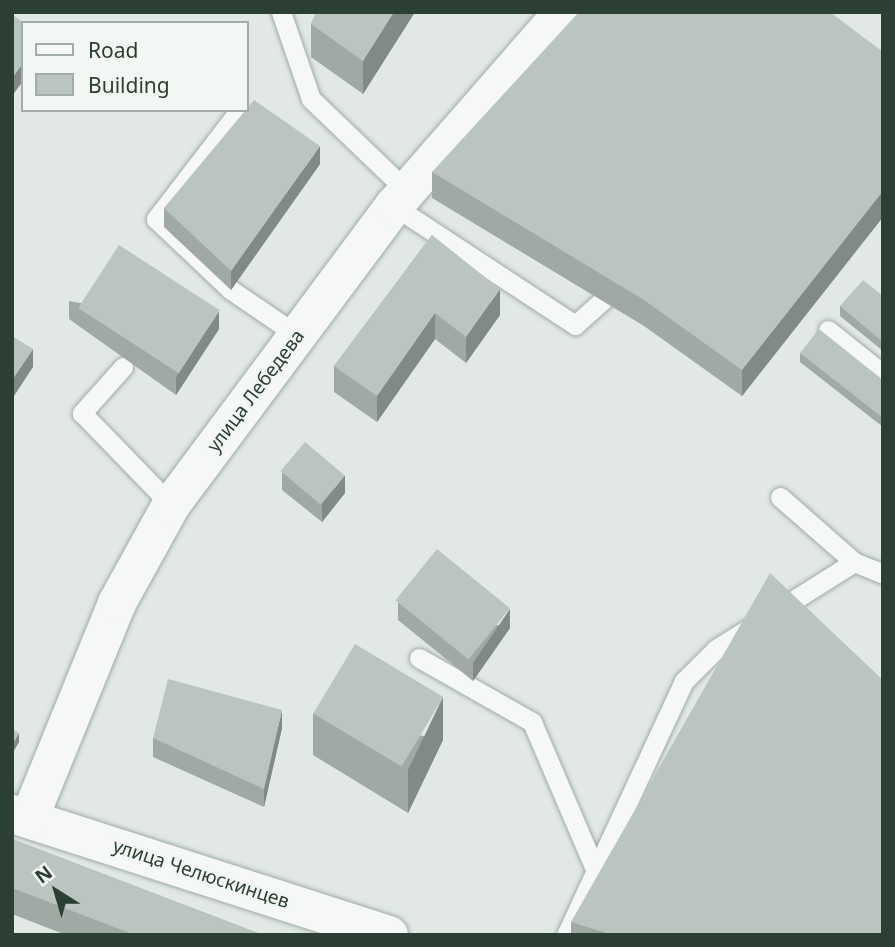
<!DOCTYPE html>
<html>
<head>
<meta charset="utf-8">
<style>
	body { margin:0 }
	#map { position:relative; width:895px; height:947px; overflow:hidden; background:#e2e9e5; font-family:"Noto Sans",sans-serif }
	div>[style] { position:absolute }
	.roads { filter:drop-shadow(0 0 2px #a0aca6) drop-shadow(0 0 2px #a0aca6) }
	.service>* { height:19px; margin:-9.5px; padding:0 9.5px; transform-origin:9.5px; border-radius:9.5px; background:#f5f8f6 }
	.minor>* { height:38px; margin:-19px; padding:0 19px; transform-origin:19px; border-radius:19px; background:#f5f8f6 }
	.wall>* { inset:0; background:#a0a9a4 }
	.shaded-wall>* { inset:0; background:#828a86 }
	.building>* { inset:0; background:#bac5bf; transform-origin:0 0 }
	span { translate:-50% -50%; white-space:nowrap; text-align:center; line-height:1.15; -webkit-text-stroke:5px #f2f7f4; paint-order:stroke }
	.street-label { font-size:19px; color:#2c3f35 }
	.frame { position:absolute; inset:0; border:14px solid #2c3f35; pointer-events:none }
	.legend { position:absolute; left:21px; top:21px; width:228px; height:91px; box-sizing:border-box; background:#f2f7f4; border:2px solid #a3ada8; margin:0; padding:9px 12px; list-style:none; font-size:21px; color:#2c3f35 }
	.legend li { display:flex; align-items:center; gap:14px; height:35px }
	.legend b { width:35px; border:2px solid #a3ada8 }
	.north { position:absolute; left:21px; top:856px; width:70px; height:70px; -webkit-text-stroke:5px #f2f7f4; paint-order:stroke; rotate:323deg; font-size:19px; font-weight:700; line-height:28px; text-align:center; color:#2c3f35 }
	.north::after { content:''; display:block; margin:auto; width:24px; height:32px; background:#2c3f35; clip-path:polygon(50% 0,100% 100%,50% 72%,0 100%) }
</style>
</head>
<body>
<div id="map">
	<div class="roads">
		<div class="service">
			<i style="left:281px;top:12px;width:92px;rotate:71deg"></i>
			<i style="left:311px;top:99px;width:133px;rotate:43.8deg"></i>
			<i style="left:235px;top:116px;width:130px;rotate:127.5deg"></i>
			<i style="left:156px;top:219px;width:103px;rotate:43.4deg"></i>
			<i style="left:231px;top:290px;width:80px;rotate:34.3deg"></i>
			<i style="left:394px;top:206px;width:217px;rotate:33.3deg"></i>
			<i style="left:575px;top:325px;width:63px;rotate:-41.8deg"></i>
			<i style="left:828px;top:330px;width:70px;rotate:38.7deg"></i>
			<i style="left:123px;top:367px;width:62px;rotate:131.7deg"></i>
			<i style="left:82px;top:413px;width:128px;rotate:45.9deg"></i>
			<i style="left:780px;top:497px;width:98px;rotate:41.3deg"></i>
			<i style="left:854px;top:562px;width:31px;rotate:22deg"></i>
			<i style="left:419px;top:658px;width:130px;rotate:29.5deg"></i>
			<i style="left:532px;top:722px;width:162px;rotate:66.8deg"></i>
			<i style="left:566px;top:935px;width:280px;rotate:-65.1deg"></i>
			<i style="left:684px;top:681px;width:45px;rotate:-45deg"></i>
			<i style="left:716px;top:649px;width:163px;rotate:-32.2deg"></i>
		</div>
		<div class="minor">
			<i style="left:12px;top:814px;width:396px;rotate:17.8deg"></i>
			<i style="left:29px;top:819px;width:233px;rotate:-67.8deg"></i>
			<i style="left:117px;top:603px;width:112px;rotate:-61.1deg"></i>
			<i style="left:171px;top:505px;width:373px;rotate:-53.3deg"></i>
			<i style="left:394px;top:206px;width:257px;rotate:-48.9deg"></i>
		</div>
	</div>
	<div class="wall">
		<i style="clip-path:polygon(316px 12px,415px 12px,363px 94px,311px 57px,311px 24px)"></i>
		<i style="clip-path:polygon(883px 52px,883px 217px,742px 396px,644px 326px,432px 198px,432px 172px)"></i>
		<i style="clip-path:polygon(320px 164px,231px 290px,164px 227px,164px 208px)"></i>
		<i style="clip-path:polygon(432px 235px,500px 315px,466px 363px,435px 339px,377px 422px,334px 392px,334px 366px)"></i>
		<i style="clip-path:polygon(883px 296px,883px 351px,840px 316px,840px 306px)"></i>
		<i style="clip-path:polygon(69px 301px,219px 329px,176px 395px,69px 319px)"></i>
		<i style="clip-path:polygon(800px 353px,883px 380px,883px 427px,800px 362px)"></i>
		<i style="clip-path:polygon(282px 472px,345px 493px,322px 522px,282px 490px)"></i>
		<i style="clip-path:polygon(398px 602px,510px 628px,473px 681px,398px 620px)"></i>
		<i style="clip-path:polygon(883px 637px,883px 659px,881px 657px,881px 639px)"></i>
		<i style="clip-path:polygon(313px 713px,443px 740px,408px 813px,313px 755px)"></i>
		<i style="clip-path:polygon(282px 728px,264px 807px,153px 757px,153px 738px)"></i>
		<i style="clip-path:polygon(12px 839px,263px 935px,66px 935px,12px 914px)"></i>
		<i style="clip-path:polygon(571px 922px,883px 935px,571px 935px)"></i>
	</div>
	<div class="shaded-wall">
		<i style="clip-path:polygon(394px 12px,415px 12px,363px 94px,363px 61px)"></i>
		<i style="clip-path:polygon(23px 63px,23px 81px,12px 96px,12px 78px)"></i>
		<i style="clip-path:polygon(320px 146px,320px 164px,231px 290px,231px 271px)"></i>
		<i style="clip-path:polygon(883px 191px,883px 217px,742px 396px,742px 370px)"></i>
		<i style="clip-path:polygon(500px 289px,500px 315px,466px 363px,466px 337px)"></i>
		<i style="clip-path:polygon(219px 311px,219px 329px,176px 395px,176px 377px)"></i>
		<i style="clip-path:polygon(435px 313px,435px 339px,377px 422px,377px 396px)"></i>
		<i style="clip-path:polygon(33px 349px,33px 367px,12px 399px,12px 380px)"></i>
		<i style="clip-path:polygon(345px 475px,345px 493px,322px 522px,322px 504px)"></i>
		<i style="clip-path:polygon(510px 609px,510px 628px,473px 681px,473px 663px)"></i>
		<i style="clip-path:polygon(443px 697px,443px 740px,408px 813px,408px 770px)"></i>
		<i style="clip-path:polygon(282px 710px,282px 728px,264px 807px,264px 789px)"></i>
		<i style="clip-path:polygon(19px 733px,19px 742px,12px 754px,12px 745px)"></i>
	</div>
	<div class="building">
		<i style="clip-path:polygon(316px 12px,394px 12px,363px 61px,311px 24px)"></i>
		<i style="clip-path:polygon(579px 12px,830px 12px,883px 52px,883px 191px,742px 370px,644px 300px,432px 172px)"></i>
		<i style="clip-path:polygon(13px 15px,24px 23px,23px 23px,23px 63px,12px 78px,12px 16px)"></i>
		<i style="clip-path:polygon(254px 100px,320px 146px,231px 271px,164px 208px)"></i>
		<i style="clip-path:polygon(432px 235px,500px 289px,466px 337px,435px 313px,377px 396px,334px 366px)"></i>
		<i style="left:119px;top:245px;width:120px;height:75px;rotate:33deg"></i>
		<i style="clip-path:polygon(863px 280px,883px 296px,883px 342px,840px 306px)"></i>
		<i style="clip-path:polygon(819px 329px,883px 380px,883px 418px,800px 353px)"></i>
		<i style="clip-path:polygon(12px 336px,33px 349px,12px 380px)"></i>
		<i style="left:305px;top:442px;width:52px;height:38px;rotate:40deg"></i>
		<i style="left:437px;top:549px;width:94px;height:66px;rotate:39deg"></i>
		<i style="clip-path:polygon(770px 573px,883px 680px,883px 935px,613px 935px,571px 922px)"></i>
		<i style="left:355px;top:644px;width:103px;height:81px;rotate:31deg"></i>
		<i style="clip-path:polygon(168px 679px,282px 710px,264px 789px,153px 738px)"></i>
		<i style="clip-path:polygon(12px 729px,19px 733px,12px 745px)"></i>
		<i style="clip-path:polygon(12px 839px,263px 935px,135px 935px,12px 888px)"></i>
	</div>
	<div class="street-label">
		<span style="left:256px;top:391px;rotate:-53deg">улица Лебедева</span>
		<span style="left:201px;top:874px;rotate:18deg">улица Челюскинцев</span>
	</div>
	<div class="frame"></div>
	<ul class="legend">
	<li><b style="height:9px;background:#f5f8f6"></b>Road</li>
	<li><b style="height:19px;background:#bac5bf"></b>Building</li>
	</ul>
	<div class="north">N</div>
</div>
</body>
</html>
